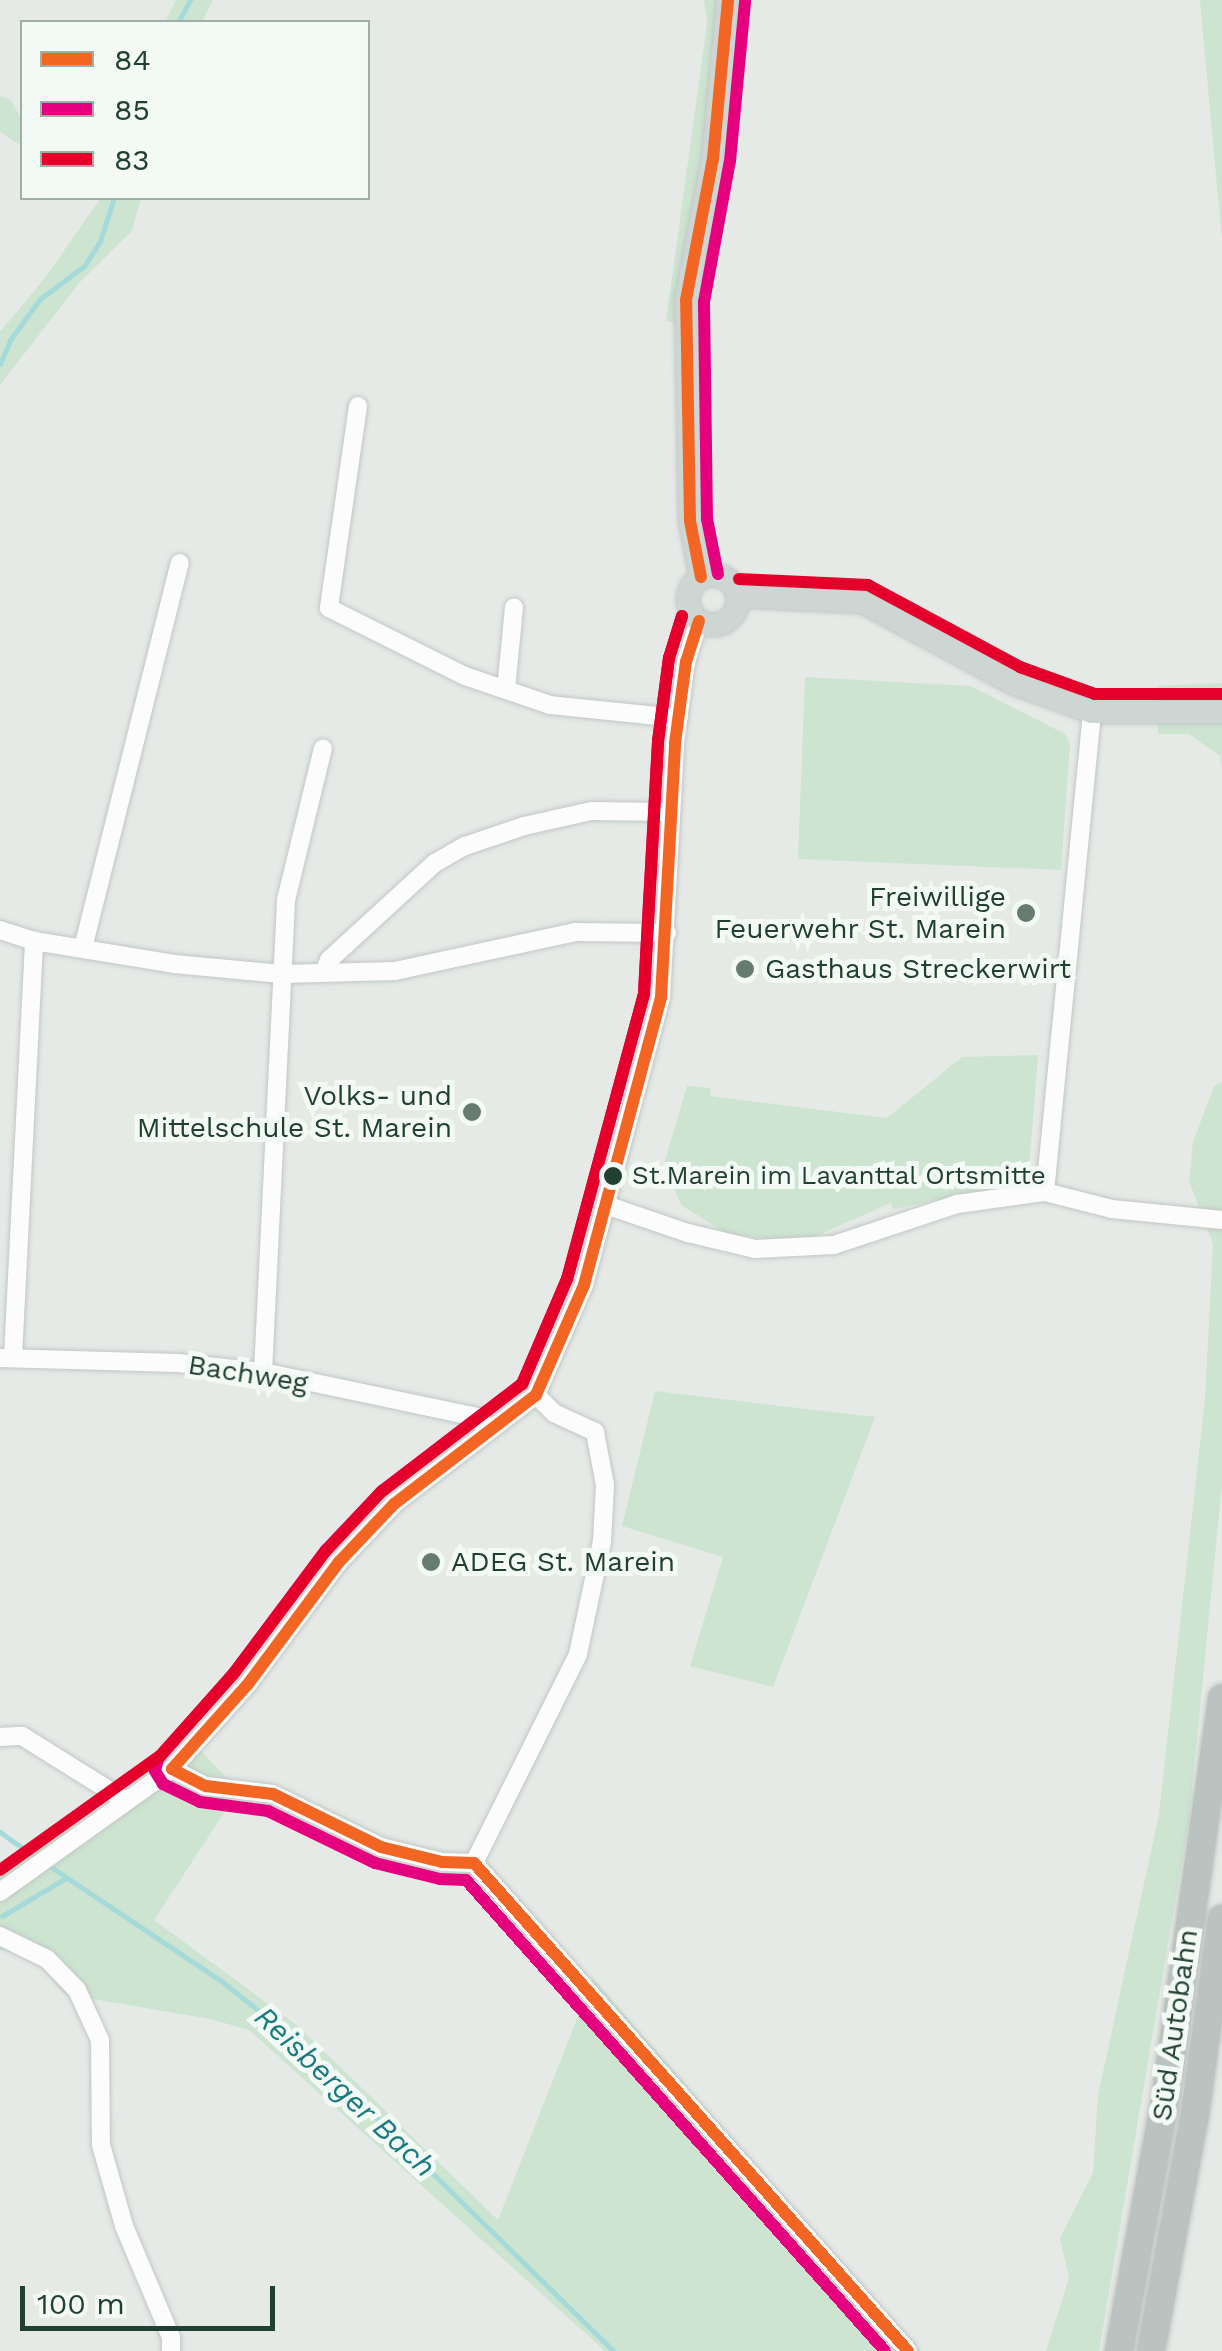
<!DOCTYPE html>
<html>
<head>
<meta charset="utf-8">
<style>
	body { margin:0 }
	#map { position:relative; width:1222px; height:2351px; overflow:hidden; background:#e5eae7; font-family:"Work Sans",sans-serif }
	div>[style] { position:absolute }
	.green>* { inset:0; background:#cde4d1 }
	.stream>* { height:5px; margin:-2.5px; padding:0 2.5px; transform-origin:2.5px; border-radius:2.5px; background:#a4dada }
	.roads { filter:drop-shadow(0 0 2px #c2c7c4) drop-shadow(0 0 2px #c2c7c4) }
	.minor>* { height:18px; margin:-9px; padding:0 9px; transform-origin:9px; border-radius:9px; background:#fbfcfb }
	.major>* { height:22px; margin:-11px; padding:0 11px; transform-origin:11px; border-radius:11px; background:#cdd6d3 }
	.major>.ring { margin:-11px; padding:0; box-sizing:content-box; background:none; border:22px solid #cdd6d3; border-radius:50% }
	.highway>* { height:28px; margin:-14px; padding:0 14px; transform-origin:14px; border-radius:14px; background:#bac3c0 }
	.bus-1>* { height:12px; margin:-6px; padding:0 6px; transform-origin:6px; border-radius:6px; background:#f26522 }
	.bus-2>* { height:12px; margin:-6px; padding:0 6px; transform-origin:6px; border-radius:6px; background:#e5007d }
	.bus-3>* { height:12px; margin:-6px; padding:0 6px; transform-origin:6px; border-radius:6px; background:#e4002b }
	.dots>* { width:28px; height:28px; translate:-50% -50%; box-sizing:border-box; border:5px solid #f3f9f5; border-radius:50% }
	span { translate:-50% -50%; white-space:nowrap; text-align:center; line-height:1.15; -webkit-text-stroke:10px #f3f9f5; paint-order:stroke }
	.bus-label { font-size:26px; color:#213f33 }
	.left { translate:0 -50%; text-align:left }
	.poi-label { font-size:28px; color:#213f33 }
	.right { translate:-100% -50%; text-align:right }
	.street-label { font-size:28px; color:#213f33 }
	.water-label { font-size:30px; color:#187b7f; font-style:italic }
	.legend { position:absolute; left:20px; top:20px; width:350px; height:180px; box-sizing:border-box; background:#f3f9f5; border:2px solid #9fafa7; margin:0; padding:12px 18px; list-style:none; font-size:30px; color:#213f33 }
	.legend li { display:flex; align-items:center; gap:20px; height:50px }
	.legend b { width:50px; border:2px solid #9fafa7 }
	.scale { position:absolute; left:20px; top:2286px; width:255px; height:45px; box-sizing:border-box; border:5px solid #213f33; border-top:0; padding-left:12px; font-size:30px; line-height:35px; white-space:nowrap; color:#213f33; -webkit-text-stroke:8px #f3f9f5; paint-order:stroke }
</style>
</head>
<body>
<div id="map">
	<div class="green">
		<i style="clip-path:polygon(176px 0,213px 0,202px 22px,165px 22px)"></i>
		<i style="clip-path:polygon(704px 0,740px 0,700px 329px,666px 321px,707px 23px)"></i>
		<i style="clip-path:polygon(1200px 0,1222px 0,1222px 241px,1201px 12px)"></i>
		<i style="clip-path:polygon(0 96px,11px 100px,22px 120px,22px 146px,0 132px)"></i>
		<i style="clip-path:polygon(101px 198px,141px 198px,132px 231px,80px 282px,0 385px,0 332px,44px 279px)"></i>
		<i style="clip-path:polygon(805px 677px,971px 686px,1065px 734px,1070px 744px,1061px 870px,798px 859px)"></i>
		<i style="clip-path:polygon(1222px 683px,1222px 770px,1220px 756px,1189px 734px,1158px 734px,1157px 686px)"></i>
		<i style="clip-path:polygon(1038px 1055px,1028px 1182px,893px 1209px,891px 1203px,800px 1243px,726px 1233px,681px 1205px,664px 1164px,687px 1086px,711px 1088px,710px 1096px,887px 1118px,962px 1057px)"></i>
		<i style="clip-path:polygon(1222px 1082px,1222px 1484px,1189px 1820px,1099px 2351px,1046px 2351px,1069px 2278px,1060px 2238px,1093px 2173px,1098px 2095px,1159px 1814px,1205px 1398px,1213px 1244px,1189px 1181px,1193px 1142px,1214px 1086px)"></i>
		<i style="clip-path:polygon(655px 1391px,875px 1417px,773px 1687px,690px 1666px,723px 1557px,622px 1526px)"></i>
		<i style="clip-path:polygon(198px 1748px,239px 1790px,154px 1920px,298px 2026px,498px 2220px,593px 1978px,877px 2306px,921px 2351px,605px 2351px,249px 2030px,210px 2019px,64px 1994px,31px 1956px,0 1950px,0 1874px)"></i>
	</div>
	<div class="stream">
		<i style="left:178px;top:22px;width:25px;rotate:-61deg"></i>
		<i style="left:0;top:364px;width:26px;rotate:-67deg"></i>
		<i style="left:10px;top:340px;width:51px;rotate:-53.8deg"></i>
		<i style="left:40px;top:299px;width:55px;rotate:-36.9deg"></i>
		<i style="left:84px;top:266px;width:30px;rotate:-57deg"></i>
		<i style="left:100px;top:241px;width:45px;rotate:-72deg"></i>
		<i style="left:0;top:1832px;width:47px;rotate:35.4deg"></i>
		<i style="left:48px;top:1865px;width:207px;rotate:33.8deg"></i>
		<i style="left:220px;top:1980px;width:106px;rotate:38.5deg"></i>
		<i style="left:303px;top:2046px;width:435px;rotate:44.5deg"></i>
		<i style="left:2px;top:1916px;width:74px;rotate:-30.7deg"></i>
	</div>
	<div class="roads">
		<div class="minor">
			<i style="left:358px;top:406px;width:204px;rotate:98.2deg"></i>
			<i style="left:329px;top:608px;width:152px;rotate:26.6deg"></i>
			<i style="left:465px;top:676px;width:90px;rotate:18.8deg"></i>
			<i style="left:550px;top:705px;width:129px;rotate:5.8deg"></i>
			<i style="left:506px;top:690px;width:83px;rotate:-84.5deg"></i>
			<i style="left:0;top:930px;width:36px;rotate:18deg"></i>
			<i style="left:34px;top:941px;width:142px;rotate:9.3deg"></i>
			<i style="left:174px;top:964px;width:108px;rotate:5.3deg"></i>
			<i style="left:282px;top:974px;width:113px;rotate:-1.5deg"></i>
			<i style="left:395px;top:971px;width:184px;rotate:-12.2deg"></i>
			<i style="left:575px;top:932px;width:92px;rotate:0.6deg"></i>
			<i style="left:83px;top:948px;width:397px;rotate:-75.9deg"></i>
			<i style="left:324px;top:972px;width:13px;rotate:-67deg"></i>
			<i style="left:329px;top:960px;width:144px;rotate:-42.5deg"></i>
			<i style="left:435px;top:863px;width:34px;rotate:-30deg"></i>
			<i style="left:465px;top:846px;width:62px;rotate:-18.7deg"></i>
			<i style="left:524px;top:826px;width:69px;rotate:-12.6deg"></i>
			<i style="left:591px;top:811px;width:78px;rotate:0.7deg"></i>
			<i style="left:1045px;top:1192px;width:482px;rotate:-84.4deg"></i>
			<i style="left:606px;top:1205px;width:87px;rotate:18.9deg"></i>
			<i style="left:688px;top:1233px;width:69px;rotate:13.4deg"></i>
			<i style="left:755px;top:1249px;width:79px;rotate:-2.9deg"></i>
			<i style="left:834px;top:1245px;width:130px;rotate:-18.4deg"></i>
			<i style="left:957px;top:1204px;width:89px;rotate:-7.8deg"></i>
			<i style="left:1045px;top:1192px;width:69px;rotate:14.2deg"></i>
			<i style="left:1112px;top:1209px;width:111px;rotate:5.7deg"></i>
			<i style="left:13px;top:1357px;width:417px;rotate:-87.1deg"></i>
			<i style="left:0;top:1358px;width:178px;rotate:1.6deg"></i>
			<i style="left:178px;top:1363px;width:85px;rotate:6deg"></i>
			<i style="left:263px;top:1372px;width:219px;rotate:11.9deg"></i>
			<i style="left:477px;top:1417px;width:15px;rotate:48deg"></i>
			<i style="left:263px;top:1372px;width:473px;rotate:-87.2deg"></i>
			<i style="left:286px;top:900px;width:156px;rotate:-76.3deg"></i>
			<i style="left:0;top:1737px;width:22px;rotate:-3deg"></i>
			<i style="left:22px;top:1736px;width:123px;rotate:32deg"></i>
			<i style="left:172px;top:1769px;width:38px;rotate:27deg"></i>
			<i style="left:206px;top:1786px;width:67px;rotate:6.8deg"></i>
			<i style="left:273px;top:1794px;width:120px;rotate:26.1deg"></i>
			<i style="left:381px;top:1847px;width:63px;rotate:13.8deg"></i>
			<i style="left:442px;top:1862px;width:32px;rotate:2deg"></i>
			<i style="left:474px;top:1863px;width:653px;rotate:48.35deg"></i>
			<i style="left:474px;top:1863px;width:233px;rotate:-63.5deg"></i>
			<i style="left:578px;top:1654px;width:116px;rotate:-78deg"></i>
			<i style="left:602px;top:1541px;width:56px;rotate:-86.9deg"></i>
			<i style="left:605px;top:1485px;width:54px;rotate:-100.7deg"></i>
			<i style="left:595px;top:1432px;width:45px;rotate:-155.1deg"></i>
			<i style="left:554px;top:1413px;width:25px;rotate:-135deg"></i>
			<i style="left:0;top:1892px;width:211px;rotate:-35.6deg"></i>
			<i style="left:172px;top:1769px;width:114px;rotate:-48.2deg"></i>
			<i style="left:248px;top:1684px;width:152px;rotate:-53.3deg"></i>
			<i style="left:339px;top:1562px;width:80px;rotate:-46.5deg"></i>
			<i style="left:394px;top:1504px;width:179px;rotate:-37.5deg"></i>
			<i style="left:536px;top:1395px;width:120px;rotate:-66.4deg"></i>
			<i style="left:584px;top:1285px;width:298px;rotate:-75deg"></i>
			<i style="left:661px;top:997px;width:254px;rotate:-86.8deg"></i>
			<i style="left:675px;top:743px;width:82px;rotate:-82.3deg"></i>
			<i style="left:686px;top:662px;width:43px;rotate:-72.4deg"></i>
			<i style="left:0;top:1936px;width:52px;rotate:26.1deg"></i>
			<i style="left:47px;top:1959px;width:43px;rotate:45.9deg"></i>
			<i style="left:77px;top:1990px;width:55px;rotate:65.3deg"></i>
			<i style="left:100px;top:2040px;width:105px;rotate:89.5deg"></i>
			<i style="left:101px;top:2145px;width:84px;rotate:74.1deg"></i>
			<i style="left:124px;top:2226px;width:121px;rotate:67.1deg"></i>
			<i style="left:171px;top:2337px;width:14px;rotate:90deg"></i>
		</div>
		<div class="major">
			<i class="ring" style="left:688px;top:575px;width:28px;height:28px"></i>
			<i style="left:701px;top:577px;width:57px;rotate:-101.1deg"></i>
			<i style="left:690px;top:521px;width:221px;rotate:-91deg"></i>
			<i style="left:686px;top:300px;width:144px;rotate:-79.2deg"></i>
			<i style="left:713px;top:159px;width:160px;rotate:-84.6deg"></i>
			<i style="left:738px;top:596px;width:125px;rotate:2.7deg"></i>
			<i style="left:863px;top:602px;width:170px;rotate:28.4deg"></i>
			<i style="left:1013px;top:683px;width:84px;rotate:20.2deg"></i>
			<i style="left:1092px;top:712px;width:130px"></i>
		</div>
		<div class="highway">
			<i style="left:1119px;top:2351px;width:248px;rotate:-79.6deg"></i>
			<i style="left:1164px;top:2107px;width:413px;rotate:-81.9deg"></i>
			<i style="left:1151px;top:2351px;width:241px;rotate:-79.5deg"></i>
			<i style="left:1195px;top:2114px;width:197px;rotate:-82.1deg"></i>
		</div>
	</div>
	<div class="bus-1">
		<i style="left:701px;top:577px;width:57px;rotate:-101.1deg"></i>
		<i style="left:690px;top:521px;width:221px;rotate:-91deg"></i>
		<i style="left:686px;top:300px;width:144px;rotate:-79.2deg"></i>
		<i style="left:713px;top:159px;width:160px;rotate:-84.6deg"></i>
		<i style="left:172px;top:1769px;width:114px;rotate:-48.2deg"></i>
		<i style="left:248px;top:1684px;width:152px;rotate:-53.3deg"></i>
		<i style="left:339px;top:1562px;width:80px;rotate:-46.5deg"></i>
		<i style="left:394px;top:1504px;width:179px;rotate:-37.5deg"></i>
		<i style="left:536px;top:1395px;width:120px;rotate:-66.4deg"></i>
		<i style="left:584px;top:1285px;width:298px;rotate:-75deg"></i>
		<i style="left:661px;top:997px;width:254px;rotate:-86.8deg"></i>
		<i style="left:675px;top:743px;width:82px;rotate:-82.3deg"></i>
		<i style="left:686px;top:662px;width:43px;rotate:-72.4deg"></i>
		<i style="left:172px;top:1769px;width:38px;rotate:27deg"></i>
		<i style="left:206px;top:1786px;width:67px;rotate:6.8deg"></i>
		<i style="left:273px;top:1794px;width:120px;rotate:26.1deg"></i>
		<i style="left:381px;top:1847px;width:63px;rotate:13.8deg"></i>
		<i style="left:442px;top:1862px;width:32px;rotate:2deg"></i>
		<i style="left:474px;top:1863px;width:653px;rotate:48.35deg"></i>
	</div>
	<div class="bus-2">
		<i style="left:718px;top:574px;width:56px;rotate:-101.3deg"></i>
		<i style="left:707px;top:519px;width:217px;rotate:-90.8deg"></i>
		<i style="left:704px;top:302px;width:143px;rotate:-79.6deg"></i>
		<i style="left:730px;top:161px;width:160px;rotate:-84.6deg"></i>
		<i style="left:682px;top:616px;width:44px;rotate:107.2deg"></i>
		<i style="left:669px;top:658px;width:84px;rotate:97.5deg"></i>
		<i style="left:658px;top:741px;width:253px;rotate:93.2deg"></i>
		<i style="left:644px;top:994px;width:295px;rotate:105.1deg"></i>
		<i style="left:567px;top:1279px;width:114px;rotate:113.2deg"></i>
		<i style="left:522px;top:1384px;width:176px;rotate:142.6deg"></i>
		<i style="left:382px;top:1491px;width:81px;rotate:133.5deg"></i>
		<i style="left:326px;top:1550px;width:154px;rotate:126.8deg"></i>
		<i style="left:234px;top:1673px;width:115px;rotate:131.5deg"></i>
		<i style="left:158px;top:1759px;width:12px;rotate:104deg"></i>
		<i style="left:155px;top:1771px;width:15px;rotate:58deg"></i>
		<i style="left:163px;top:1784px;width:41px;rotate:25.9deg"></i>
		<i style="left:200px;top:1802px;width:69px;rotate:7.5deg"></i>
		<i style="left:268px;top:1811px;width:119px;rotate:25.9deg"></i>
		<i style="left:375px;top:1863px;width:67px;rotate:13.8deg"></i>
		<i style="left:440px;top:1879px;width:26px;rotate:2deg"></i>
		<i style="left:466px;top:1880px;width:630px;rotate:48.34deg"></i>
	</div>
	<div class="bus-3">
		<i style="left:739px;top:579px;width:129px;rotate:2.7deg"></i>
		<i style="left:868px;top:585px;width:173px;rotate:28.3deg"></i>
		<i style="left:1020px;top:667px;width:80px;rotate:19.8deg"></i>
		<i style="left:1095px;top:694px;width:127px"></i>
		<i style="left:0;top:1870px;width:196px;rotate:-35.5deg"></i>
		<i style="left:160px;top:1756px;width:111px;rotate:-48.3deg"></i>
		<i style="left:234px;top:1673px;width:151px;rotate:-53.1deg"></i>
		<i style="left:325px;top:1552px;width:82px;rotate:-47deg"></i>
		<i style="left:381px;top:1492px;width:178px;rotate:-37.5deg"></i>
		<i style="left:522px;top:1384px;width:114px;rotate:-66.8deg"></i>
		<i style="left:567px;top:1279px;width:295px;rotate:-74.9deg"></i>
		<i style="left:644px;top:994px;width:253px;rotate:-86.8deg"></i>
		<i style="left:658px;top:741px;width:84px;rotate:-82.5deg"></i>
		<i style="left:669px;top:658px;width:44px;rotate:-72.8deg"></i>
	</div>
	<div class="dots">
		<i style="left:1026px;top:913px;background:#667b72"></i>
		<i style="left:745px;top:969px;background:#667b72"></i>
		<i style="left:472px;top:1112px;background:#667b72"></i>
		<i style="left:613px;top:1176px;background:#213f33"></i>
		<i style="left:431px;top:1562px;background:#667b72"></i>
	</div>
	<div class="bus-label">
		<span class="left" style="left:632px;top:1176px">St.Marein im Lavanttal Ortsmitte</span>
	</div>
	<div class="poi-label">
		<span class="right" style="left:1006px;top:913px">Freiwillige<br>Feuerwehr St. Marein</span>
		<span class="left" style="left:765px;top:969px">Gasthaus Streckerwirt</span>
		<span class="right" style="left:452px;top:1112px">Volks- und<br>Mittelschule St. Marein</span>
		<span class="left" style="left:451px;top:1562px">ADEG St. Marein</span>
	</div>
	<div class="street-label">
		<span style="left:248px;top:1374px;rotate:9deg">Bachweg</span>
		<span style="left:1175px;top:2025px;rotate:-82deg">Süd Autobahn</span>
	</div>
	<div class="water-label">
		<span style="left:345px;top:2092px;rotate:43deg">Reisberger Bach</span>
	</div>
	<ul class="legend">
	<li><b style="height:12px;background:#f26522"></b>84</li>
	<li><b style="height:12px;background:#e5007d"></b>85</li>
	<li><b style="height:12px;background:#e4002b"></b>83</li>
	</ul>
	<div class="scale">100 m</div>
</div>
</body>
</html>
